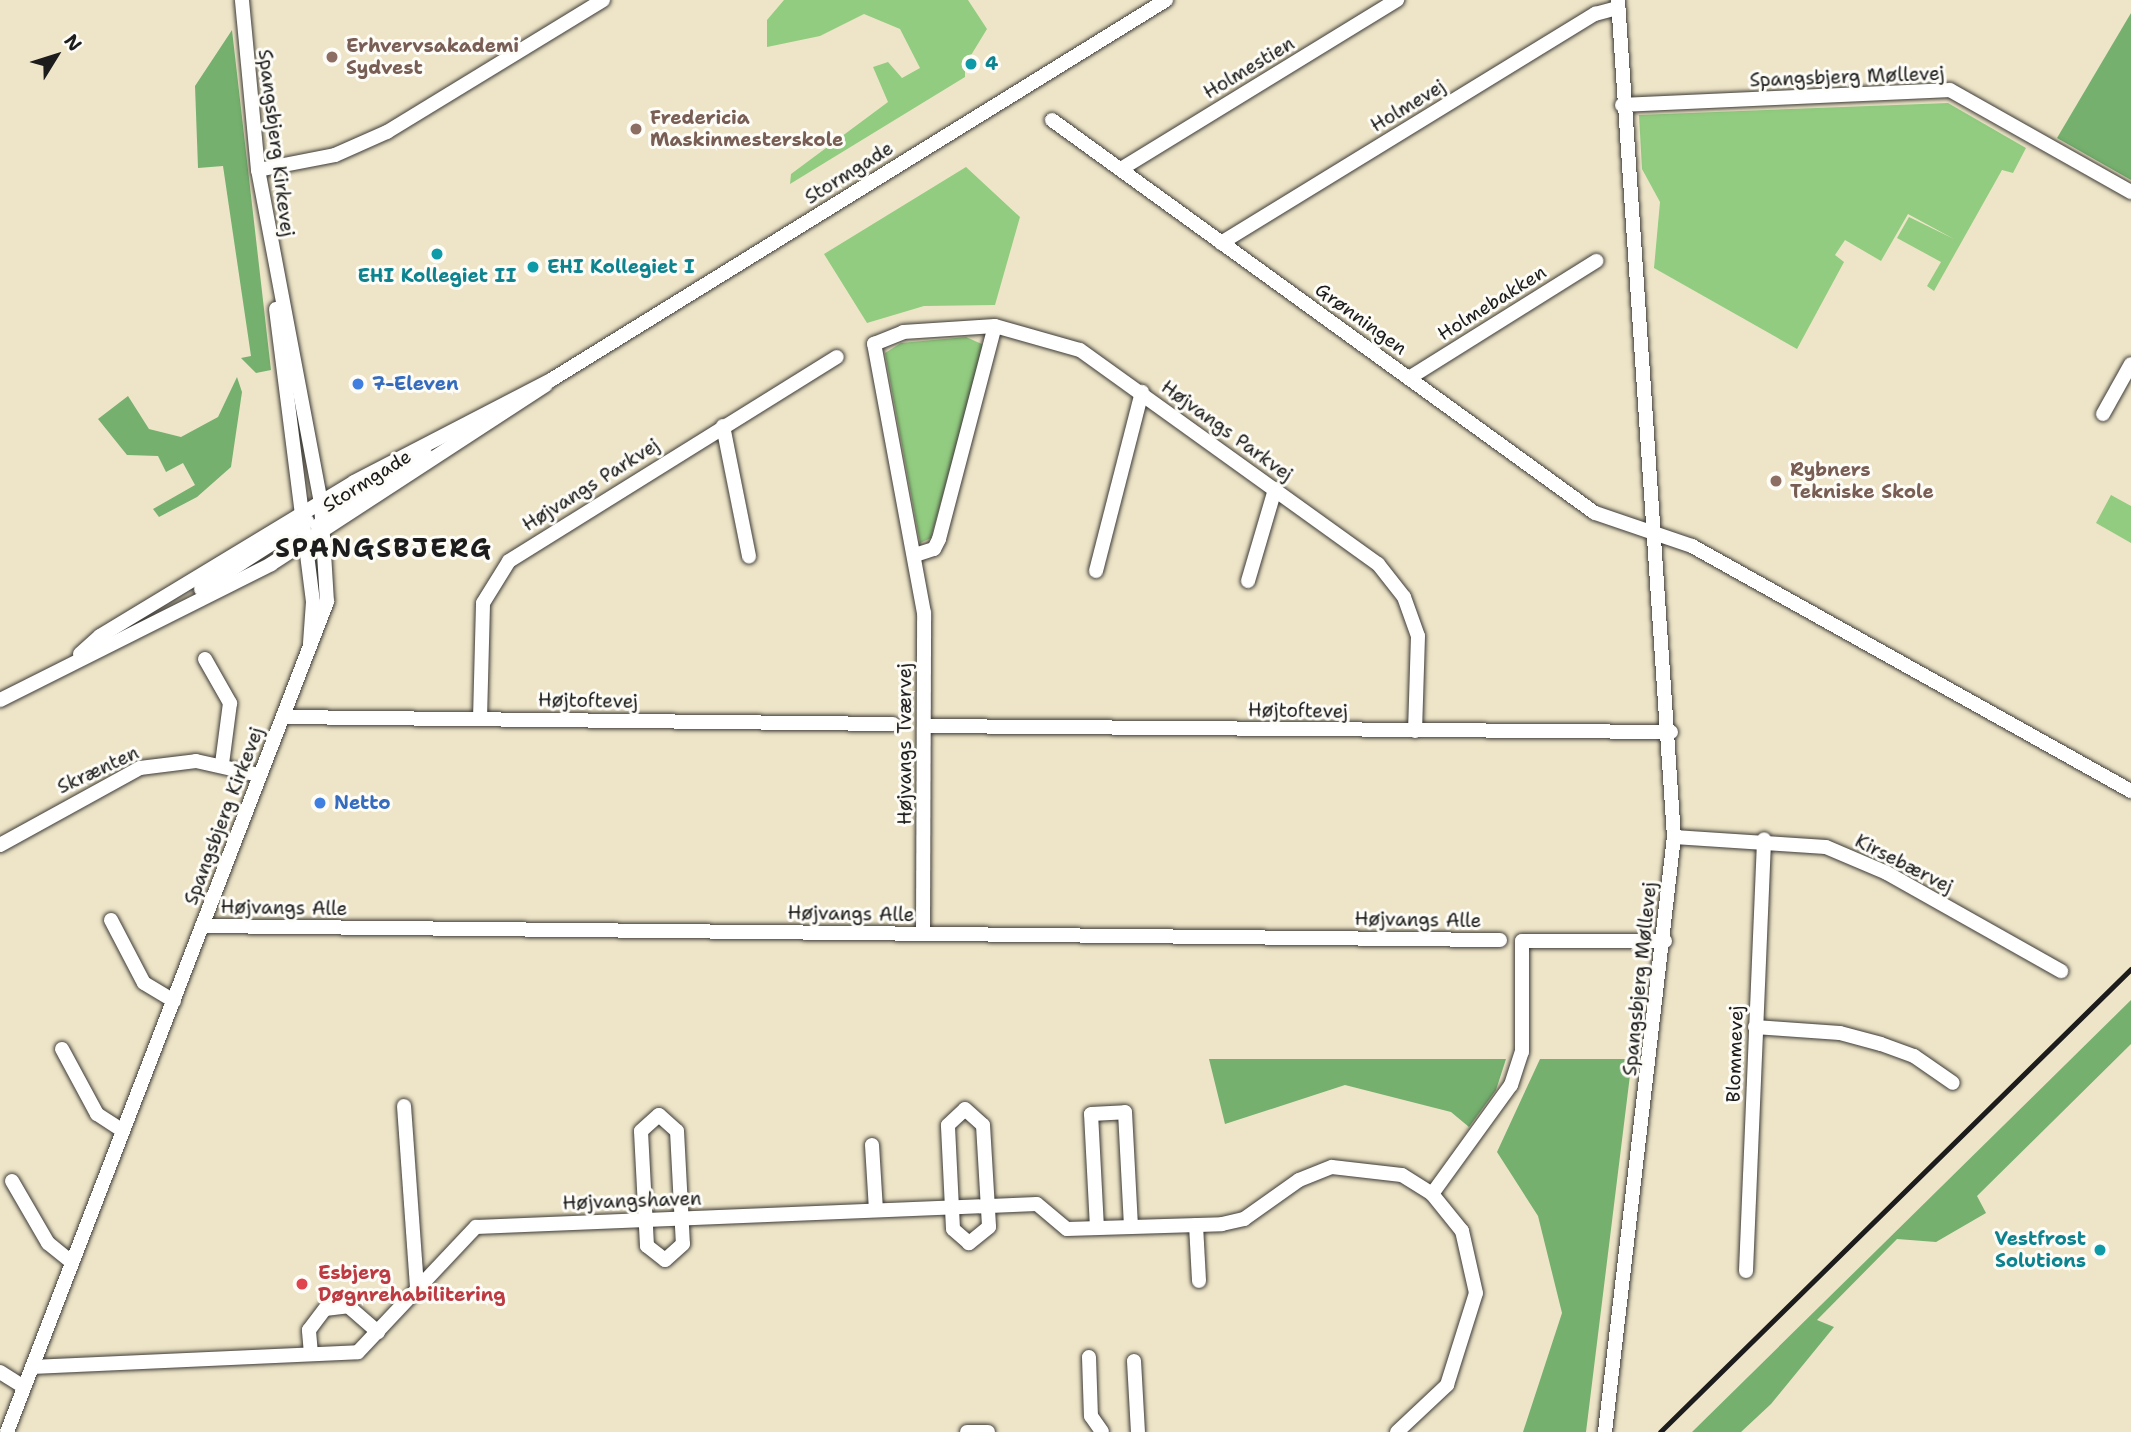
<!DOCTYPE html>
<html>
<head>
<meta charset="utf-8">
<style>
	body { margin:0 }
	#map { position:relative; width:2131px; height:1432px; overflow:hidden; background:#eee5c8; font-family:"Shantell Sans",sans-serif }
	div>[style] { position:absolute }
	.green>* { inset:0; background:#92cc80 }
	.forest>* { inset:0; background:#75b06e }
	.roads { filter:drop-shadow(0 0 2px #3c3a36) drop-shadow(0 0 2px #3c3a36) }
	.minor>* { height:14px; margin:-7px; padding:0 7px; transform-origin:7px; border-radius:7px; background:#fff }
	.rail>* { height:4.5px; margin:-2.25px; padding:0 2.25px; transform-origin:2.25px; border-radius:2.25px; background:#1c1c1c }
	.dots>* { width:19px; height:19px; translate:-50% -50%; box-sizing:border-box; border:4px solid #fdfcf7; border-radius:50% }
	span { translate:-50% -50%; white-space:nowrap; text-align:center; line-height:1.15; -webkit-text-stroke:6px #fdfcf7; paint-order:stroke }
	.education-label { font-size:19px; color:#785e54; font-weight:700 }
	.left { translate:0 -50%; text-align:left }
	.culture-label { font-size:19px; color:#0d838f; font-weight:700 }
	.right { translate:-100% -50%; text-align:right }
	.street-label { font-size:19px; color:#1c1c1c }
	.shop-label { font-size:19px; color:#366cbe; font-weight:700 }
	.health-label { font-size:19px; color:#be3a42; font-weight:700 }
	.district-label { font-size:26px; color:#1c1c1c; font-weight:700; letter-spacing:2px }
	.north { position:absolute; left:21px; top:21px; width:70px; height:70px; -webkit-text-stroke:5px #fdfcf7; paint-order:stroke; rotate:52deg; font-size:19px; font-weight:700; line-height:28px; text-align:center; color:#1c1c1c }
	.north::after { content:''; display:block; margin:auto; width:24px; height:32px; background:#1c1c1c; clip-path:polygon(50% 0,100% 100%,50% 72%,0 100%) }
</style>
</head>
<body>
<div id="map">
	<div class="green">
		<i style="clip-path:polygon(784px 0,968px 0,987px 29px,965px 65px,965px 77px,790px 184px,791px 174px,888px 102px,873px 67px,888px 62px,902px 78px,920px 68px,900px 29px,864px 14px,820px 36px,767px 47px,767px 20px)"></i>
		<i style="clip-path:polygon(1948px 103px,2026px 148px,2013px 173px,2002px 170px,1934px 291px,1927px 286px,1941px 262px,1897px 238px,1909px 217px,1954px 239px,1908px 214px,1881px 261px,1845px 240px,1835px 255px,1844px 262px,1797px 349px,1654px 268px,1660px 202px,1642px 169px,1639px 115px)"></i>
		<i style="clip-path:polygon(966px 167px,1020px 217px,995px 305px,924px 306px,867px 323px,824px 254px)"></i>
		<i style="clip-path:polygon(966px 337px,984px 345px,931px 538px,920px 543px,885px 353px,901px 343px)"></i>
		<i style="clip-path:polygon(2111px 495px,2131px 506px,2131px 543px,2096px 523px)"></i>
	</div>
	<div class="forest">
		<i style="clip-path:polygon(2131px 13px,2131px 180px,2057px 138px)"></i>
		<i style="clip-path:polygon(232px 30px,271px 370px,256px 373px,241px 358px,251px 356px,223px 166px,198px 168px,195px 86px)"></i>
		<i style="clip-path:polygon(237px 377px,242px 392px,231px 467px,197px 497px,159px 517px,153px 509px,195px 485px,183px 463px,166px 472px,158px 456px,127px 455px,98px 419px,128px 396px,149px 429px,181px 437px,218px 417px)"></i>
		<i style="clip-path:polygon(2131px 1000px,2131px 1044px,1977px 1196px,1986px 1213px,1936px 1242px,1897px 1239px,1817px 1320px,1834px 1327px,1771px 1404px,1741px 1432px,1692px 1432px)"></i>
		<i style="clip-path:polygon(1209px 1059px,1506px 1059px,1496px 1090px,1469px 1127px,1451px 1112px,1345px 1085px,1225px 1124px)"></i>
		<i style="clip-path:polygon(1540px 1059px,1632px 1059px,1586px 1432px,1523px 1432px,1562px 1313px,1538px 1216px,1497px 1152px)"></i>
	</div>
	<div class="roads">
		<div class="minor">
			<i style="left:1622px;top:105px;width:328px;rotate:-2.6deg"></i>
			<i style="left:1950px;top:90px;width:208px;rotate:29.4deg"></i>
			<i style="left:1052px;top:120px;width:670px;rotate:35.9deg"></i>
			<i style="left:1595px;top:513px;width:102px;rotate:18.8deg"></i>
			<i style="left:1692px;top:546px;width:503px;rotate:29.17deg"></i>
			<i style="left:1121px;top:169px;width:324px;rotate:-31.5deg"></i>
			<i style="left:258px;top:170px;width:78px;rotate:-11deg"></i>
			<i style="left:335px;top:155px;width:57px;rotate:-23.9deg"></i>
			<i style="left:387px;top:132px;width:253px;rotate:-31.4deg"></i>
			<i style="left:1221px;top:243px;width:439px;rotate:-31.5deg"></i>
			<i style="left:1595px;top:14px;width:24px;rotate:-15deg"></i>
			<i style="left:276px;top:309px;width:295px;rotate:82.8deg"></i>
			<i style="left:313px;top:602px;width:41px;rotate:94.2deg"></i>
			<i style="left:1409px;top:378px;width:221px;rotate:-32deg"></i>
			<i style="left:2103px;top:414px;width:57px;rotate:-60.8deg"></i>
			<i style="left:723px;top:426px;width:133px;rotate:78.7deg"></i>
			<i style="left:317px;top:526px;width:130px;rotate:-33.7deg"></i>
			<i style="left:915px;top:555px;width:20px;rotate:-18deg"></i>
			<i style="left:934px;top:549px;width:11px;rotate:-63deg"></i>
			<i style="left:939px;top:539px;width:220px;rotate:-75.3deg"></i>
			<i style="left:1096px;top:571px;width:185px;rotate:-75.6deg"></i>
			<i style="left:1248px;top:581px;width:96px;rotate:-73.6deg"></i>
			<i style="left:201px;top:589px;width:126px;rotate:-32.7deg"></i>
			<i style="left:80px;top:654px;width:27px;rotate:-42deg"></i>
			<i style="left:100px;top:636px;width:297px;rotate:-31.2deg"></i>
			<i style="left:354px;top:482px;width:222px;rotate:-27.4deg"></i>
			<i style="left:551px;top:380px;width:723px;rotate:-31.71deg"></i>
			<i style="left:205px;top:659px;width:51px;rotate:60.4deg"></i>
			<i style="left:230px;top:703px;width:62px;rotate:97.5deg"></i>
			<i style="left:0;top:700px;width:303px;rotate:-26.6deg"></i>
			<i style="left:271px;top:564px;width:328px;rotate:-33.1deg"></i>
			<i style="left:283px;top:717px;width:610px;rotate:0.66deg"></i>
			<i style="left:480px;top:719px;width:116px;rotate:-88.5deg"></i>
			<i style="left:483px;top:603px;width:49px;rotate:-58.2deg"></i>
			<i style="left:509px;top:561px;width:386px;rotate:-31.9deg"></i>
			<i style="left:924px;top:726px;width:747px;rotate:0.46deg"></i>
			<i style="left:1674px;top:837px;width:152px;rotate:3.8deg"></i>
			<i style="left:1826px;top:847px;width:66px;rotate:23.1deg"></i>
			<i style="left:1887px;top:873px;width:200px;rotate:29.4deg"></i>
			<i style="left:0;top:845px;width:160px;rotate:-28.8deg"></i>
			<i style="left:140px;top:768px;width:56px;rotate:-7.1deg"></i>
			<i style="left:196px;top:761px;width:65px;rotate:12.5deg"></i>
			<i style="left:111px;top:920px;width:71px;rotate:62.4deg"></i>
			<i style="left:144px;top:983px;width:35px;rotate:31deg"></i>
			<i style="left:202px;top:926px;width:1298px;rotate:0.62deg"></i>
			<i style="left:923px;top:934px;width:321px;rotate:-89.8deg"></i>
			<i style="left:924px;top:613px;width:274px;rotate:-100.5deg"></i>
			<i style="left:874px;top:344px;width:31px;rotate:-22deg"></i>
			<i style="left:903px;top:332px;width:92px;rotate:-3.7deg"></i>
			<i style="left:995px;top:326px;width:88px;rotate:15.8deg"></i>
			<i style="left:1080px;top:350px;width:367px;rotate:35.7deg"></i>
			<i style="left:1378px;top:564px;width:42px;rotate:51.8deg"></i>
			<i style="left:1404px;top:597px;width:41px;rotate:70.3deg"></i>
			<i style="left:1418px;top:636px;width:95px;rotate:91.8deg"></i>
			<i style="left:1755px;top:1027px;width:85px;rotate:4deg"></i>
			<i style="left:1840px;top:1033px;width:42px;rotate:15deg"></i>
			<i style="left:1881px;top:1044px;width:35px;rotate:20deg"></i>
			<i style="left:1914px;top:1056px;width:47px;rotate:34.7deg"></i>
			<i style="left:62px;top:1049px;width:74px;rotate:61.7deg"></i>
			<i style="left:97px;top:1114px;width:31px;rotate:33deg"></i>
			<i style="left:404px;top:1106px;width:183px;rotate:85.9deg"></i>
			<i style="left:965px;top:1109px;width:24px;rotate:42deg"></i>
			<i style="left:983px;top:1125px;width:102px;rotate:86.6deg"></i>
			<i style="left:989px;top:1227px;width:26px;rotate:141deg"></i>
			<i style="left:969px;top:1243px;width:21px;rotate:-139deg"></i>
			<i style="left:953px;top:1229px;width:104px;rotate:-92.8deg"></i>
			<i style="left:948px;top:1125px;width:23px;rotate:-43deg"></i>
			<i style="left:659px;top:1115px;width:24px;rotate:42deg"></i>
			<i style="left:677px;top:1131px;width:113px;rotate:87deg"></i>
			<i style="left:683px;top:1244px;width:24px;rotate:138deg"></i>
			<i style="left:665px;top:1260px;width:23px;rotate:-142deg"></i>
			<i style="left:647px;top:1246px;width:115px;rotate:-93deg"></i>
			<i style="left:641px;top:1131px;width:24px;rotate:-42deg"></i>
			<i style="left:872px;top:1145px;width:65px;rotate:86.5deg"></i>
			<i style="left:12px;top:1181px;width:72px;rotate:59.9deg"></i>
			<i style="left:48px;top:1243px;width:28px;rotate:39deg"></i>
			<i style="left:1196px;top:1225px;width:56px;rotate:86.9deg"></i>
			<i style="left:1097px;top:1228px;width:114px;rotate:-93deg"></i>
			<i style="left:1091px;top:1114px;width:34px;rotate:-3deg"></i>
			<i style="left:1125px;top:1112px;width:115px;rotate:87deg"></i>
			<i style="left:1746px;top:1271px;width:432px;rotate:-87.6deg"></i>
			<i style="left:311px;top:1354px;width:24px;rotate:-95deg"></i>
			<i style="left:309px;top:1330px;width:26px;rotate:-53deg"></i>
			<i style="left:325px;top:1309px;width:23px;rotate:-7deg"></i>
			<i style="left:348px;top:1306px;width:40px;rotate:41deg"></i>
			<i style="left:1089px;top:1357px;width:59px;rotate:88.1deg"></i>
			<i style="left:1091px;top:1416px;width:19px;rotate:55deg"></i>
			<i style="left:1134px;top:1361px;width:71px;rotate:86.8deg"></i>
			<i style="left:32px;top:1367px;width:326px;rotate:-2.6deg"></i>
			<i style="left:358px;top:1352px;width:172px;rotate:-46.7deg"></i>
			<i style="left:476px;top:1227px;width:561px;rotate:-2.35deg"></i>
			<i style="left:1037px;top:1204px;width:39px;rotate:40deg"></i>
			<i style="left:1067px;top:1229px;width:155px;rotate:-1.8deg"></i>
			<i style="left:1222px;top:1224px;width:23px;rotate:-13deg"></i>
			<i style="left:1244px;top:1219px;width:67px;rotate:-35.3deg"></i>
			<i style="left:1299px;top:1180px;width:35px;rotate:-22deg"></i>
			<i style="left:1332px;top:1167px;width:70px;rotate:6.5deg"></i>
			<i style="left:1402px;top:1175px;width:36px;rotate:32deg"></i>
			<i style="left:1432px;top:1194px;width:135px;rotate:-54.1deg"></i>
			<i style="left:1511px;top:1085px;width:35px;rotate:-72deg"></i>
			<i style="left:1522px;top:1052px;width:111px;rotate:-90deg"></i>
			<i style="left:1522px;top:941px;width:143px"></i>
			<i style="left:0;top:1372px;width:28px;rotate:32deg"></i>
			<i style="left:7px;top:1432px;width:890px;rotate:-68.92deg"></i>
			<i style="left:327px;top:602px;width:99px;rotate:-93.5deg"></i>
			<i style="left:321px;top:503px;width:339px;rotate:-100.7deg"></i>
			<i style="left:258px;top:170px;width:171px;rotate:-95.4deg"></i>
			<i style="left:967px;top:1432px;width:21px"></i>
			<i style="left:1397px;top:1432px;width:69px;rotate:-43.2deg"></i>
			<i style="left:1447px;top:1385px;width:96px;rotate:-72.5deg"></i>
			<i style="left:1476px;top:1293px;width:64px;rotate:-102.7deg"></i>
			<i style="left:1462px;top:1231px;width:48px;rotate:-129deg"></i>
			<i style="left:1605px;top:1432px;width:599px;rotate:-83.39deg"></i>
			<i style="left:1674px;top:837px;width:839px;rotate:-93.83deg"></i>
		</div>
	</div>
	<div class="rail">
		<i style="left:1660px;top:1432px;width:660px;rotate:-44.51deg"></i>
	</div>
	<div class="dots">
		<i style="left:332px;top:57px;background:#8d6e63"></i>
		<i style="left:971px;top:64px;background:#0f9aa8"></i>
		<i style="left:636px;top:129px;background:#8d6e63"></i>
		<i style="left:437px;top:254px;background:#0f9aa8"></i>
		<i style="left:533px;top:267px;background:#0f9aa8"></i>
		<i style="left:358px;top:384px;background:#3f7fe0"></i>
		<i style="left:1776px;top:481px;background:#8d6e63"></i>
		<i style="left:320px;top:803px;background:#3f7fe0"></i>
		<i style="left:2100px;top:1250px;background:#0f9aa8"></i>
		<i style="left:302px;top:1284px;background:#e0444e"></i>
	</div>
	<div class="education-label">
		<span class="left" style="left:346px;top:57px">Erhvervsakademi<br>Sydvest</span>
		<span class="left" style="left:650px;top:129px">Fredericia<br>Maskinmesterskole</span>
		<span class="left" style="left:1790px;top:481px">Rybners<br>Tekniske Skole</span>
	</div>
	<div class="culture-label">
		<span class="left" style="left:985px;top:64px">4</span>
		<span class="left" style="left:547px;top:267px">EHI Kollegiet I</span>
		<span style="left:437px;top:276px">EHI Kollegiet II</span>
		<span class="right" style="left:2086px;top:1250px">Vestfrost<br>Solutions</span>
	</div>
	<div class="street-label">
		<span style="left:1249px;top:68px;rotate:-31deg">Holmestien</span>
		<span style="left:1847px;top:77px;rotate:-2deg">Spangsbjerg Møllevej</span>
		<span style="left:1408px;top:106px;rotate:-31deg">Holmevej</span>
		<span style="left:276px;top:143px;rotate:83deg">Spangsbjerg Kirkevej</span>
		<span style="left:849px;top:173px;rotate:-32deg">Stormgade</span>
		<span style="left:1492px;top:303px;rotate:-32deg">Holmebakken</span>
		<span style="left:1361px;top:319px;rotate:36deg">Grønningen</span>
		<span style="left:1227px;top:431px;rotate:36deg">Højvangs Parkvej</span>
		<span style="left:367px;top:481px;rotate:-32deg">Stormgade</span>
		<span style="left:591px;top:485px;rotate:-32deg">Højvangs Parkvej</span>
		<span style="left:588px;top:701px;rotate:1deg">Højtoftevej</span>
		<span style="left:1298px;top:711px;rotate:1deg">Højtoftevej</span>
		<span style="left:905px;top:744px;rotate:-90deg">Højvangs Tværvej</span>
		<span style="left:98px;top:770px;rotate:-25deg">Skrænten</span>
		<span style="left:224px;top:816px;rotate:-69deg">Spangsbjerg Kirkevej</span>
		<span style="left:1904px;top:864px;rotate:27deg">Kirsebærvej</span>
		<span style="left:284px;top:908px;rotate:1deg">Højvangs Alle</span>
		<span style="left:851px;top:914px;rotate:1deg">Højvangs Alle</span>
		<span style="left:1418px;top:920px;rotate:1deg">Højvangs Alle</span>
		<span style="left:1640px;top:979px;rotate:-84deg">Spangsbjerg Møllevej</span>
		<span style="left:1735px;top:1054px;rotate:-88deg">Blommevej</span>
		<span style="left:632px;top:1201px;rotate:-2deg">Højvangshaven</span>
	</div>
	<div class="shop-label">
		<span class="left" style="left:372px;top:384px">7-Eleven</span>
		<span class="left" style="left:334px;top:803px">Netto</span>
	</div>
	<div class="health-label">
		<span class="left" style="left:318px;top:1284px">Esbjerg<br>Døgnrehabilitering</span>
	</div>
	<div class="district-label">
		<span style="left:384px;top:548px">SPANGSBJERG</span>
	</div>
	<div class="north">N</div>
</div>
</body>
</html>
